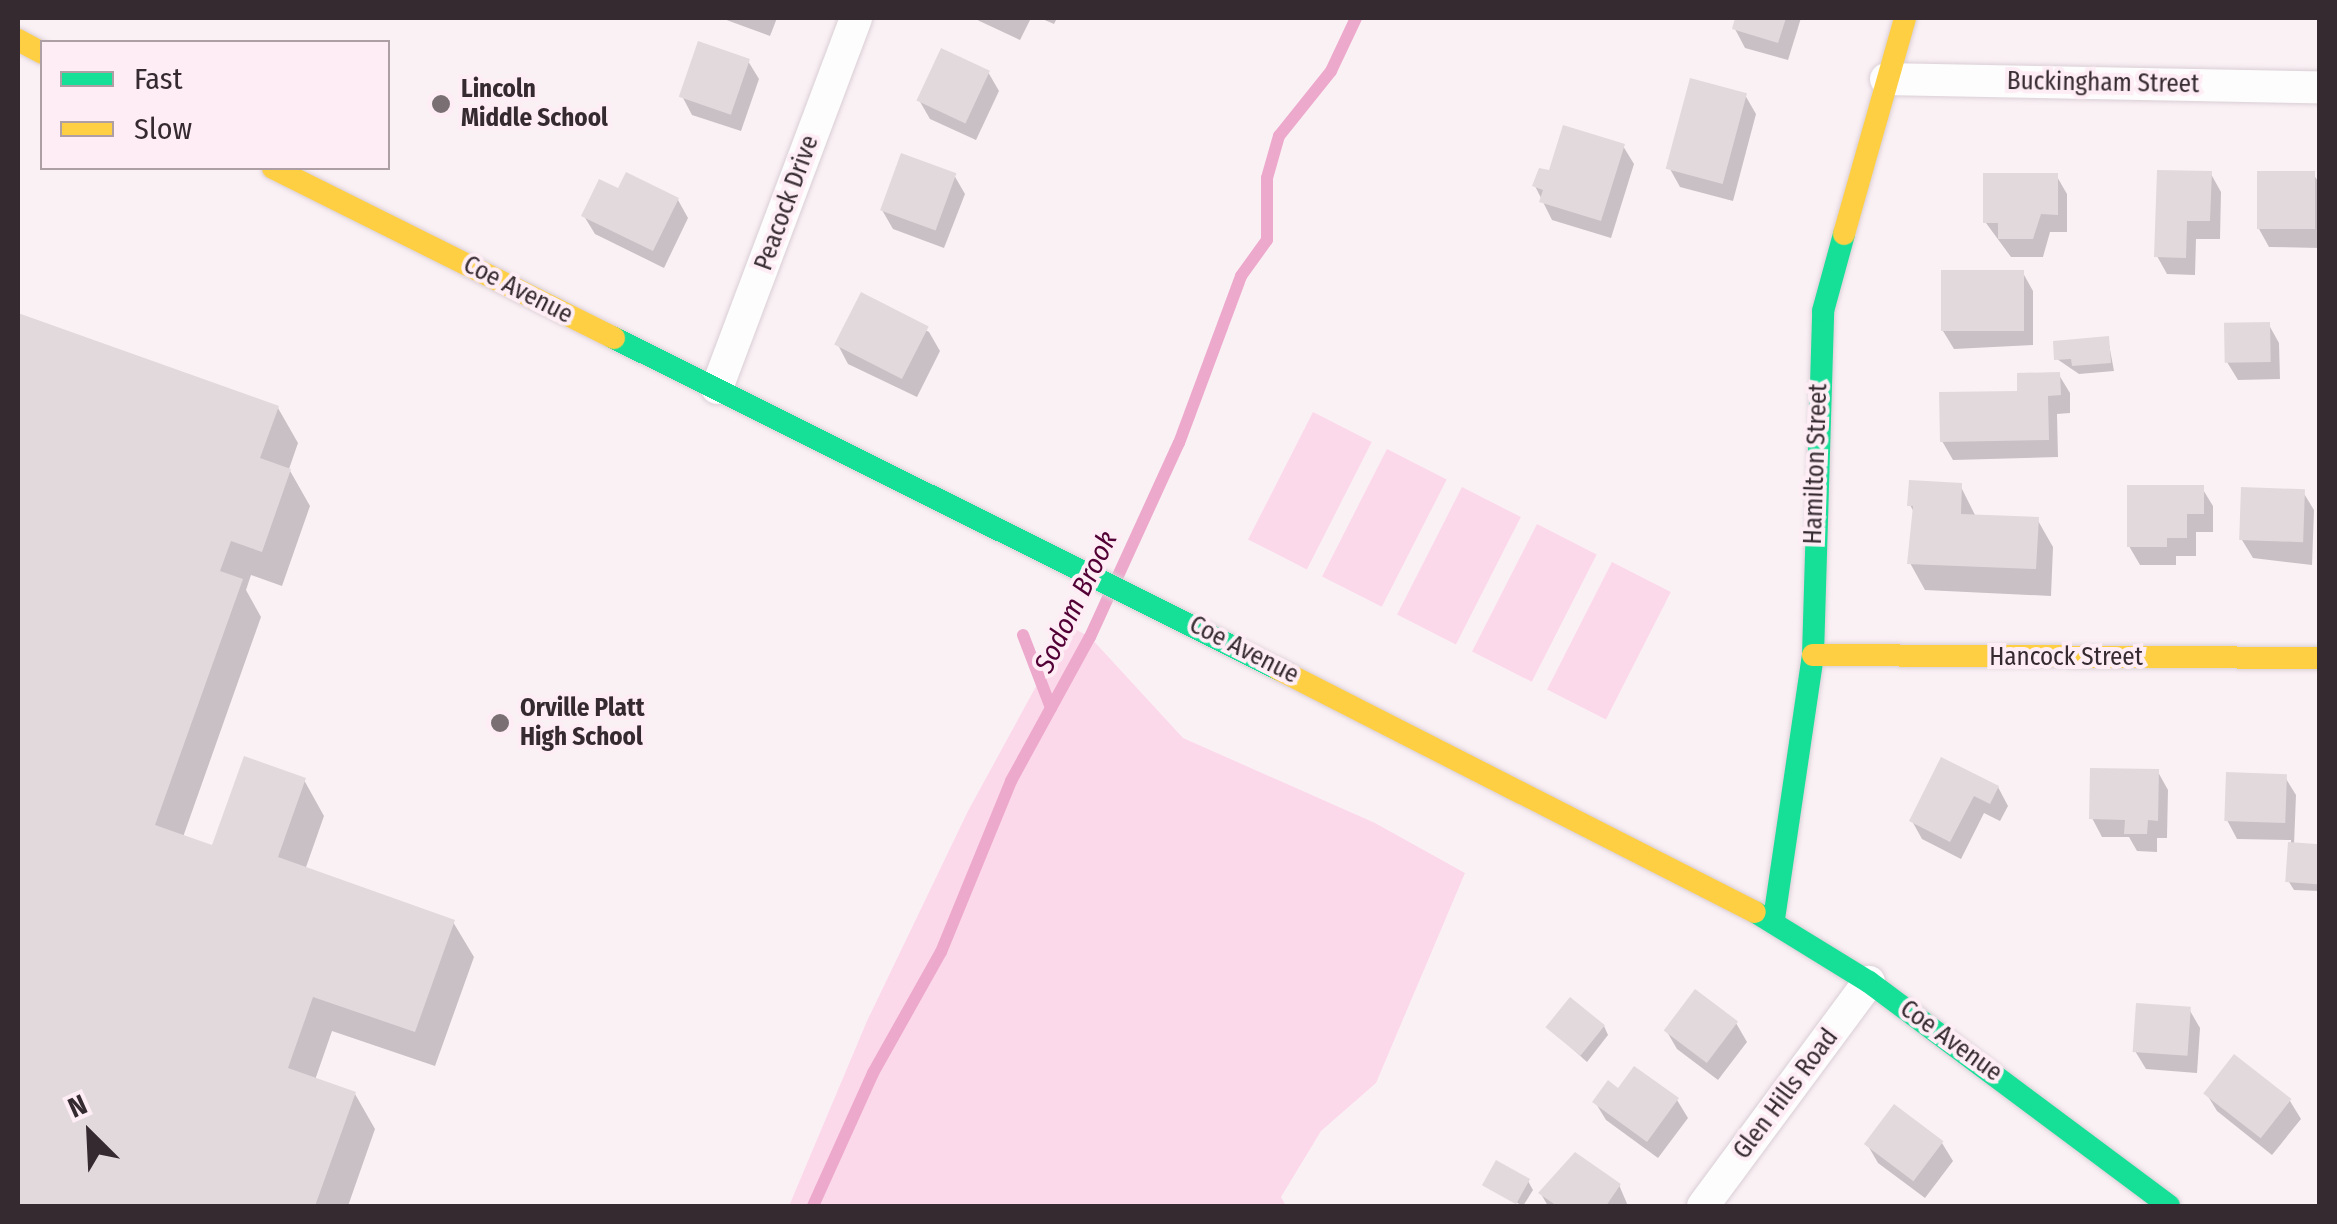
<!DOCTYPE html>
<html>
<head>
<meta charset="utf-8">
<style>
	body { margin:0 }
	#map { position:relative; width:2337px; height:1224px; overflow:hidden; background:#faf1f5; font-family:"Fira Sans Condensed",sans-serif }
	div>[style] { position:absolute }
	.green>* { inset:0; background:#fcd9ea; transform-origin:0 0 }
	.shadow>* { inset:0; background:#0003 }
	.stream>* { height:12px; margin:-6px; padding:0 6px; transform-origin:6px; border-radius:6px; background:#eda9cc }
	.building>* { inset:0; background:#e2d9dd; transform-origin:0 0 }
	.roads { filter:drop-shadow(0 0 2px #d9ced4) drop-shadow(0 0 2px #d9ced4) }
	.street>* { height:32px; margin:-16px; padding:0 16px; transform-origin:16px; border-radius:16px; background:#fefdfe }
	.fast>* { height:22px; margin:-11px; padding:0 11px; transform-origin:11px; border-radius:11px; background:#16e098 }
	.slow>* { height:22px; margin:-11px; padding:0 11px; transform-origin:11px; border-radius:11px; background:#ffcf43 }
	.dots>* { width:28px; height:28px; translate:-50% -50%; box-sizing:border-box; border:5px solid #feedf4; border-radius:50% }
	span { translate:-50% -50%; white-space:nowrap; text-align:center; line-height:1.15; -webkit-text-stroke:8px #feedf4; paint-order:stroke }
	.street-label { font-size:25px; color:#352a2f }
	.poi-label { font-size:25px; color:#352a2f; font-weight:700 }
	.left { translate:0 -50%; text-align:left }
	.water-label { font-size:28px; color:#520035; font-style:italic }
	.frame { position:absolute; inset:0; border:20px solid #352a2f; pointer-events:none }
	.legend { position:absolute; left:40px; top:40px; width:350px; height:130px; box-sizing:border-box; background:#feedf4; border:2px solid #ae9fa5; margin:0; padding:12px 18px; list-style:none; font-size:30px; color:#352a2f }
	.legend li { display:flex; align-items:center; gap:20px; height:50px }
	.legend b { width:50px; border:2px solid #ae9fa5 }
	.north { position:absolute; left:40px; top:1084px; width:100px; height:100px; -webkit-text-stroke:8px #feedf4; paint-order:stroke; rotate:336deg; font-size:28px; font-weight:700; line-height:40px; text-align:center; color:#352a2f }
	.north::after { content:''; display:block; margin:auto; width:35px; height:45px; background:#352a2f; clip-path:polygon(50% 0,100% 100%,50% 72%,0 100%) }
</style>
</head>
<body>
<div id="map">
	<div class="green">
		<i style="left:1313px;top:412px;width:66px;height:143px;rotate:27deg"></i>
		<i style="left:1387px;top:449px;width:67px;height:143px;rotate:27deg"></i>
		<i style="left:1462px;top:487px;width:66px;height:143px;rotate:27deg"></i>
		<i style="left:1537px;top:524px;width:67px;height:143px;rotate:27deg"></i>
		<i style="left:1612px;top:562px;width:66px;height:143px;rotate:27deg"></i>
		<i style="clip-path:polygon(1069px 626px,1090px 637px,1183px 738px,1375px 823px,1465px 873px,1376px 1083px,1321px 1131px,1281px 1197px,1286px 1206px,789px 1206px,867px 1021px,968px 811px)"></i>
	</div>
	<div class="shadow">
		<i style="clip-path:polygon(721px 18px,777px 18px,770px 36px)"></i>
		<i style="clip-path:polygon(973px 18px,1031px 18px,1020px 40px)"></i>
		<i style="clip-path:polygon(1040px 18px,1057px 18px,1054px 24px)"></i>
		<i style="clip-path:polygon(1738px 18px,1801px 18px,1788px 60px,1745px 48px,1735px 29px)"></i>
		<i style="clip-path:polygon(748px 61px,759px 79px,741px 131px,692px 115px,682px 96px)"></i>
		<i style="clip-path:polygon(988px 72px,999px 91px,976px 140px,930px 119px,919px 100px)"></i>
		<i style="clip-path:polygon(1745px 95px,1756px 114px,1733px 201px,1680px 187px,1670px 169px)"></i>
		<i style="clip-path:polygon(1623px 146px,1634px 164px,1611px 238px,1552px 220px,1535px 186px,1550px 173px)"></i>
		<i style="clip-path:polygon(2211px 174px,2221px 192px,2220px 239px,2196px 239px,2195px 275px,2167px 274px,2157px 256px)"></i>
		<i style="clip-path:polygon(2313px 174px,2320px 184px,2320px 248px,2269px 247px,2259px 229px)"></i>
		<i style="clip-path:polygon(954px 175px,965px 194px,944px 248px,893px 229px,882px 210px)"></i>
		<i style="clip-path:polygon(2056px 175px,2067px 194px,2067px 232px,2050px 232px,2043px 257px,2011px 257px,1986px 223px)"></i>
		<i style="clip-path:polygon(619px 191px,678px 200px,688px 218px,664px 268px,595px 234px,584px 216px)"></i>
		<i style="clip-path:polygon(2023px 273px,2033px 291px,2033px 345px,1954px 349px,1943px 331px)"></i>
		<i style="clip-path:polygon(862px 296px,929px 332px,940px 351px,917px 397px,848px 364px,838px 345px)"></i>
		<i style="clip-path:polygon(18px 316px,278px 408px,298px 443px,289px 469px,310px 506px,282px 586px,251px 575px,246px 590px,261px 617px,183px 837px,214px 848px,304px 780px,324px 816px,305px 870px,453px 922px,474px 957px,435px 1066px,332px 1031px,315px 1080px,355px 1094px,375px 1129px,348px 1206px,18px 1206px)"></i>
		<i style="clip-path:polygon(2269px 325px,2279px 343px,2280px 379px,2238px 380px,2227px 362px)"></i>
		<i style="clip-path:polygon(2108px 339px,2114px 371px,2079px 374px,2057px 359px)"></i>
		<i style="clip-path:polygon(2059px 375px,2070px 393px,2070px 413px,2057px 414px,2058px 457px,1953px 460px,1942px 441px)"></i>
		<i style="clip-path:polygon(1960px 485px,1976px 517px,2037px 519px,2053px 547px,2051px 596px,1925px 590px,1910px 563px,1915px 514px,1910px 505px)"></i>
		<i style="clip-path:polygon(2202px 488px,2213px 506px,2213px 532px,2196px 532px,2196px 556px,2176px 556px,2176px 565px,2140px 565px,2129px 546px)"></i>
		<i style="clip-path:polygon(2303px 492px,2314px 510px,2312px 565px,2253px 558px,2242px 540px)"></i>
		<i style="clip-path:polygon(1943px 760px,1998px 787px,2008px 806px,2000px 821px,1984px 813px,1961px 859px,1922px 839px,1912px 821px)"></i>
		<i style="clip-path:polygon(2158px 772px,2168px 790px,2167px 838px,2157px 838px,2157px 852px,2137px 851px,2129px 837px,2102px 837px,2092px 818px)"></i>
		<i style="clip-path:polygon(2285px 777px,2296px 795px,2294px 845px,2320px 846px,2320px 891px,2294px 890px,2289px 882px,2291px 840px,2237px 839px,2227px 820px)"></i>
		<i style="clip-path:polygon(2189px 1009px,2200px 1028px,2197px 1073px,2146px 1069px,2135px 1051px)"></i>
		<i style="clip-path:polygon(1736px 1023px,1747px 1042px,1718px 1080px,1677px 1049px,1666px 1030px)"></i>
		<i style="clip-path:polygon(1604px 1026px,1608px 1035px,1587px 1062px,1549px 1028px)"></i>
		<i style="clip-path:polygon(1619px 1091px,1677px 1100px,1688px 1118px,1658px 1158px,1606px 1120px,1595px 1102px)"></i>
		<i style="clip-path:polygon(2206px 1093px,2290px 1101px,2301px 1119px,2272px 1155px,2217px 1111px)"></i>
		<i style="clip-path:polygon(1942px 1143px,1953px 1161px,1925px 1198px,1878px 1163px,1867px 1144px)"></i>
		<i style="clip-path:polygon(1528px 1181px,1533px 1190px,1523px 1206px,1485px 1185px)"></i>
		<i style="clip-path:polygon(1619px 1185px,1628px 1206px,1548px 1206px,1541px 1194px)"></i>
	</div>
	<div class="stream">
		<i style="left:1023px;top:635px;width:78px;rotate:69deg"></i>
		<i style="left:813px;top:1206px;width:146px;rotate:-65.7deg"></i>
		<i style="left:873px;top:1073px;width:139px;rotate:-60.7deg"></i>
		<i style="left:941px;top:952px;width:185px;rotate:-67.7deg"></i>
		<i style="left:1011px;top:781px;width:164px;rotate:-61.3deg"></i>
		<i style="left:1090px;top:637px;width:213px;rotate:-65.4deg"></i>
		<i style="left:1179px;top:443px;width:178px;rotate:-69.6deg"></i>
		<i style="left:1241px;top:276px;width:44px;rotate:-54.2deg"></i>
		<i style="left:1267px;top:240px;width:62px;rotate:-90deg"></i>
		<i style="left:1267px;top:178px;width:44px;rotate:-74.1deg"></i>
		<i style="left:1279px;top:136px;width:83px;rotate:-51.3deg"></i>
		<i style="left:1331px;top:71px;width:59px;rotate:-64.7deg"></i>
	</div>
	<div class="building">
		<i style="clip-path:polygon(1735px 18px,1786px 18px,1778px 43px,1732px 29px)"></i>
		<i style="left:698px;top:41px;width:55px;height:59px;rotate:19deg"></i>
		<i style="left:941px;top:48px;width:54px;height:58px;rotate:25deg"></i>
		<i style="left:1690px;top:78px;width:59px;height:94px;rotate:15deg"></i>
		<i style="clip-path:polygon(1563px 125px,1625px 144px,1601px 221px,1539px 202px,1543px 190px,1532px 186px,1539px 168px,1549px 170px)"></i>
		<i style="left:901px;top:153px;width:59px;height:61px;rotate:20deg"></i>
		<i style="clip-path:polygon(2157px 170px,2212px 171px,2210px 221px,2187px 221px,2186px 258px,2154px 257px)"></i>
		<i style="left:2257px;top:171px;width:58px;height:58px"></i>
		<i style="clip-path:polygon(626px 172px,679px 198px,653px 251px,581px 216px,599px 179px,618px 188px)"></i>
		<i style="clip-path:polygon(1983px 173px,2058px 173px,2058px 215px,2041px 214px,2033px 239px,1998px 239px,1998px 223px,1983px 223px)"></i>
		<i style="left:1941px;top:270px;width:83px;height:61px"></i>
		<i style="left:861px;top:292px;width:76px;height:59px;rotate:27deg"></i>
		<i style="clip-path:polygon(18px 313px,279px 406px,260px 458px,291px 469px,262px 552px,231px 541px,220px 571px,243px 579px,155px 825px,212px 845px,244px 756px,306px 778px,278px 857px,455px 920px,415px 1032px,313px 997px,288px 1068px,356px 1092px,315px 1206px,18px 1206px)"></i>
		<i style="left:2270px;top:322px;width:40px;height:46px;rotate:89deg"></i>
		<i style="clip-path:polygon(2109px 336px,2111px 363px,2072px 366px,2071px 359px,2054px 360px,2053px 341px)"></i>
		<i style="clip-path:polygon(2060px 372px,2061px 395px,2048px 396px,2049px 440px,1940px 442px,1939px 392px,2017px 391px,2017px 373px)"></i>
		<i style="clip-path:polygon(1909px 480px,1962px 483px,1961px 514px,2039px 517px,2036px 569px,1907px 564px,1913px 506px,1907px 506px)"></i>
		<i style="clip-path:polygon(2127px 485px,2204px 485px,2204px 514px,2187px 514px,2187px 538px,2167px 538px,2167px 547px,2127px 547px)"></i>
		<i style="left:2241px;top:487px;width:64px;height:53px;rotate:2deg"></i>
		<i style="clip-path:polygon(1941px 757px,1999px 786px,1990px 804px,1974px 796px,1950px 842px,1909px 821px)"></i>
		<i style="clip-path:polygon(2090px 768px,2159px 769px,2158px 821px,2148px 820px,2147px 834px,2124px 834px,2125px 820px,2089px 819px)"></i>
		<i style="left:2226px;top:772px;width:61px;height:49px;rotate:2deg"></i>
		<i style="left:2288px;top:842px;width:32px;height:40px;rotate:4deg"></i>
		<i style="left:1695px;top:989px;width:54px;height:52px;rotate:37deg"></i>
		<i style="left:1570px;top:997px;width:45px;height:39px;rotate:39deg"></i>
		<i style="left:2136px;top:1003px;width:55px;height:49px;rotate:4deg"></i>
		<i style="left:2234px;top:1054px;width:73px;height:50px;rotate:38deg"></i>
		<i style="clip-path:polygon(1634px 1066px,1679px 1098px,1647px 1142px,1592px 1102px,1608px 1080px,1618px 1088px)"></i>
		<i style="left:1894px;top:1104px;width:62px;height:50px;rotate:37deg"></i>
		<i style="clip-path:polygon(1575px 1152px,1621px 1184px,1606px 1206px,1557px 1206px,1538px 1193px)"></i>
		<i style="left:1496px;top:1160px;width:39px;height:29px;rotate:29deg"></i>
	</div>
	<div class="roads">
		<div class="street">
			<i style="left:1886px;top:79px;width:434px;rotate:1.1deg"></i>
			<i style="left:717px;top:388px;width:395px;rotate:-69.4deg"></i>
			<i style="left:1703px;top:1206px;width:279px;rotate:-53.5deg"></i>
		</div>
		<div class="fast">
			<i style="left:614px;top:338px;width:742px;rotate:26.5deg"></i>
			<i style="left:1755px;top:912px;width:134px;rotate:31.6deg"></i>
			<i style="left:1869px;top:982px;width:374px;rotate:36.7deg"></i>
			<i style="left:1774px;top:919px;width:267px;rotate:-81.6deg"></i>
			<i style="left:1813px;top:655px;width:344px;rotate:-88.3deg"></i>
			<i style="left:1823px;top:311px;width:80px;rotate:-74.7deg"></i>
		</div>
		<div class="slow">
			<i style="left:18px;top:40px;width:27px;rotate:28deg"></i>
			<i style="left:273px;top:168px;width:381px;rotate:26.5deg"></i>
			<i style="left:1844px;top:234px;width:224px;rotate:-74.2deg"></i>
			<i style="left:1813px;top:655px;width:507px;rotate:0.34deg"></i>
			<i style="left:1278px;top:669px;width:535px;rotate:27deg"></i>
		</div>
	</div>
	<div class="dots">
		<i style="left:441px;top:104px;background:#7a7074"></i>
		<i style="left:500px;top:723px;background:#7a7074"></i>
	</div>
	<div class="street-label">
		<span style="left:2103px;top:83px;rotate:1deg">Buckingham Street</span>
		<span style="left:787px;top:203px;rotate:-70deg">Peacock Drive</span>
		<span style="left:518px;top:290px;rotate:27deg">Coe Avenue</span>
		<span style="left:1816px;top:464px;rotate:-88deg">Hamilton Street</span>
		<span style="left:1244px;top:650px;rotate:27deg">Coe Avenue</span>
		<span style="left:2066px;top:657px">Hancock Street</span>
		<span style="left:1951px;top:1041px;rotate:36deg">Coe Avenue</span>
		<span style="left:1786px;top:1094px;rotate:-53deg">Glen Hills Road</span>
	</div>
	<div class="poi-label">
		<span class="left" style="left:461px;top:104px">Lincoln<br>Middle School</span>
		<span class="left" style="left:520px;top:723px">Orville Platt<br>High School</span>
	</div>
	<div class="water-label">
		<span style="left:1076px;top:602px;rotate:-64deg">Sodom Brook</span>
	</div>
	<div class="frame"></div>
	<ul class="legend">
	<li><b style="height:12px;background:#16e098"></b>Fast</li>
	<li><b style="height:12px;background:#ffcf43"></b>Slow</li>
	</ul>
	<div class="north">N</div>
</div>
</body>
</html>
